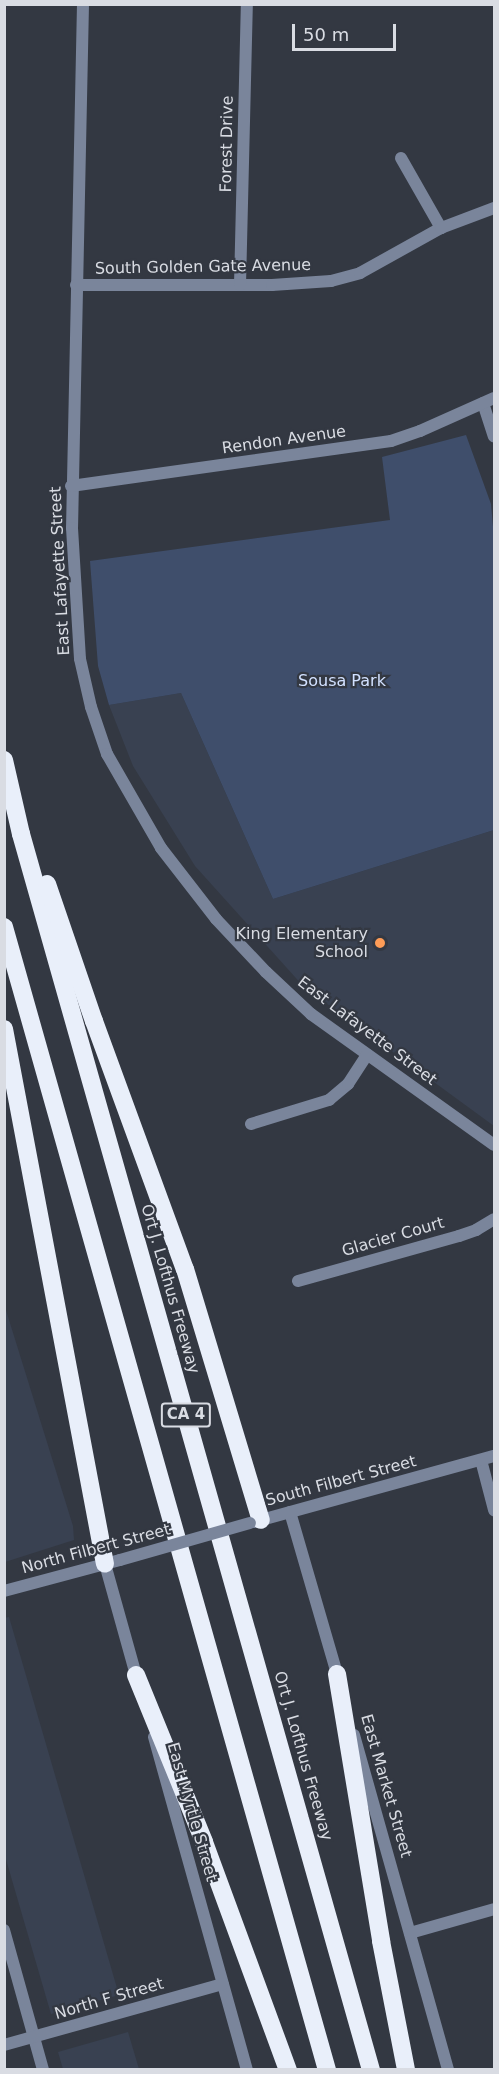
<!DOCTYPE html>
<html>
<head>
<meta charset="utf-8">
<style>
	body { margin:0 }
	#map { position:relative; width:499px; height:2074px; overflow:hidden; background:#333842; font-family:"DejaVu Sans",sans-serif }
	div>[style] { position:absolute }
	.built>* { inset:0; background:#394151 }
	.green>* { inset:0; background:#3f4e6b }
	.minor>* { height:12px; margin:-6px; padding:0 6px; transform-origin:6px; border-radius:6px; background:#7a859b }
	.tertiary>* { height:12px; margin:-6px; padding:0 6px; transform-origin:6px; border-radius:6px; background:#7a859b }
	.motorway>* { height:18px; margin:-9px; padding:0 9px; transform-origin:9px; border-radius:9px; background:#e9effa }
	.tertiary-bridge>* { height:12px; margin:-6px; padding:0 6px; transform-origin:6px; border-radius:6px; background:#7a859b }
	.dots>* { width:16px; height:16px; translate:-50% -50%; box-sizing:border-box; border:3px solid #333842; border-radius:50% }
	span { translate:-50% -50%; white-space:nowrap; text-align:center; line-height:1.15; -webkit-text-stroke:4.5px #333842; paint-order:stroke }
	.shield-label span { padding:2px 4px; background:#333842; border:2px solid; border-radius:4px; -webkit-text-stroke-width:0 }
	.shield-label { font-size:15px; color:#d9dce3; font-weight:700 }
	.street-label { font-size:16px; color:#d9dce3 }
	.park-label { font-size:16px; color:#d2e1ff }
	.poi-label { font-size:16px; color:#d9dce3 }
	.right { translate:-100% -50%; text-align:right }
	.frame { position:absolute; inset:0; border:6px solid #d9dce3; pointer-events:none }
	.scale { position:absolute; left:292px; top:24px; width:104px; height:27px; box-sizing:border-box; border:3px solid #d9dce3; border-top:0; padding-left:8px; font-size:18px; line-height:21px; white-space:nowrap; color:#d9dce3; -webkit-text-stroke:4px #333842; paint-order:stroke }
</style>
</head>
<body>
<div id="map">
	<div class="built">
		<i style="clip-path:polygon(181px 693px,273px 899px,494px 830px,494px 1126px,304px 987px,195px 866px,133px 766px,109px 705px)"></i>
		<i style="clip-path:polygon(5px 1307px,73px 1526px,74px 1540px,5px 1562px)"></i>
		<i style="clip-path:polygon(9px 1617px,119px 1995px,51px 2014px,5px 1856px,4px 1618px)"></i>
		<i style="clip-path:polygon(128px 2032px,139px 2069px,63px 2069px,58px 2052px)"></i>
	</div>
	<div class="green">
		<i style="clip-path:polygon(466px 435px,491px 504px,494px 538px,494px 830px,273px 899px,181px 693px,109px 705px,98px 666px,90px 561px,390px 520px,382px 457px)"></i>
	</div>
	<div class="minor">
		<i style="left:83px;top:4px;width:524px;rotate:91.2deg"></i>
		<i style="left:72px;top:528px;width:131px;rotate:86.5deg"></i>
		<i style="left:80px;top:659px;width:49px;rotate:77.1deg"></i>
		<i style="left:91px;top:707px;width:50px;rotate:71.2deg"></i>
		<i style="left:107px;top:754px;width:108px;rotate:60.1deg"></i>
		<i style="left:161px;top:848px;width:90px;rotate:52.2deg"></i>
		<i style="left:216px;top:919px;width:73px;rotate:46.7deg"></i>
		<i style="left:266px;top:972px;width:62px;rotate:43deg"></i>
		<i style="left:311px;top:1014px;width:225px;rotate:35.6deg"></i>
		<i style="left:401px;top:158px;width:81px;rotate:60.3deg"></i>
		<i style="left:76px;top:285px;width:196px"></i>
		<i style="left:272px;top:285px;width:59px;rotate:-3.9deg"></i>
		<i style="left:331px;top:281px;width:30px;rotate:-15deg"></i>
		<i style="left:360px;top:273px;width:93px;rotate:-29.1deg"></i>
		<i style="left:441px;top:228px;width:57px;rotate:-20.7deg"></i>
		<i style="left:240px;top:285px;width:281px;rotate:-88.6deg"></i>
		<i style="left:483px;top:403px;width:35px;rotate:72deg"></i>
		<i style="left:71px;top:486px;width:323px;rotate:-8deg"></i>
		<i style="left:391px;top:441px;width:31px;rotate:-19deg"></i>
		<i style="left:420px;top:431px;width:81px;rotate:-24deg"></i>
		<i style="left:251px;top:1124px;width:82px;rotate:-17.1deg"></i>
		<i style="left:329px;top:1100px;width:25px;rotate:-40deg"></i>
		<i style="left:348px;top:1084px;width:35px;rotate:-57deg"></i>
		<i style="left:298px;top:1281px;width:167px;rotate:-15.6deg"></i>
		<i style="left:459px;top:1236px;width:18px;rotate:-19deg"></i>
		<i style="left:476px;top:1230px;width:21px;rotate:-31deg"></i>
		<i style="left:481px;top:1460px;width:52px;rotate:75.4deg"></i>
		<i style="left:354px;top:1735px;width:348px;rotate:74.3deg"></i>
		<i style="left:154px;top:1737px;width:346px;rotate:74.4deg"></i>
		<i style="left:4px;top:1930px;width:145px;rotate:74.4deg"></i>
		<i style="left:410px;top:1933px;width:87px;rotate:-15.9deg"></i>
		<i style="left:4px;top:2045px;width:227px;rotate:-15.6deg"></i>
	</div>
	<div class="tertiary">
		<i style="left:290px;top:1512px;width:169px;rotate:73.8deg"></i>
		<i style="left:254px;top:1522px;width:249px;rotate:-15.4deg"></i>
		<i style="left:105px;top:1564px;width:115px;rotate:74.4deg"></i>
		<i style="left:4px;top:1591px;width:120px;rotate:-15deg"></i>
	</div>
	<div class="motorway">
		<i style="left:4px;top:760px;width:76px;rotate:77.1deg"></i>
		<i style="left:21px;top:834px;width:1285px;rotate:74.19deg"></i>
		<i style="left:47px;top:884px;width:145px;rotate:71.1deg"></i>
		<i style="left:94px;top:1021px;width:264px;rotate:69.9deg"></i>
		<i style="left:185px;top:1269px;width:262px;rotate:73.2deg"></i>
		<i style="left:4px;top:927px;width:1188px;rotate:74.22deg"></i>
		<i style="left:4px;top:1029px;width:544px;rotate:79.31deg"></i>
		<i style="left:337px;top:1674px;width:271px;rotate:80.6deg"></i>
		<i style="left:381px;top:1941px;width:131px;rotate:79deg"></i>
		<i style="left:136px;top:1675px;width:180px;rotate:67.8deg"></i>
		<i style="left:204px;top:1842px;width:243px;rotate:69.8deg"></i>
	</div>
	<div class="tertiary-bridge">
		<i style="left:120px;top:1560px;width:135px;rotate:-15.9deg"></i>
	</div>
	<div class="dots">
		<i style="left:380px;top:943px;background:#fe9c57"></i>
	</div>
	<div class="shield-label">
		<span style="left:186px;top:1415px">CA 4</span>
	</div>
	<div class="street-label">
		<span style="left:227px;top:144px;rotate:-89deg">Forest Drive</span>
		<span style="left:203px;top:267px;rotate:-1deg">South Golden Gate Avenue</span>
		<span style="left:284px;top:440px;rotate:-8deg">Rendon Avenue</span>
		<span style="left:60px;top:571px;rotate:-93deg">East Lafayette Street</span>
		<span style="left:367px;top:1031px;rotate:37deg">East Lafayette Street</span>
		<span style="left:393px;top:1237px;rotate:-16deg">Glacier Court</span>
		<span style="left:170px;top:1289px;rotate:74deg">Ort J. Lofthus Freeway</span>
		<span style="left:341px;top:1481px;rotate:-15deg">South Filbert Street</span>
		<span style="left:96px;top:1549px;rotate:-15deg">North Filbert Street</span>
		<span style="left:303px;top:1756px;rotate:74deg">Ort J. Lofthus Freeway</span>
		<span style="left:386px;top:1786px;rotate:74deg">East Market Street</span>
		<span style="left:192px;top:1812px;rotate:74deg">East Myrtle Street</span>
		<span style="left:109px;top:1999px;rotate:-16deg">North F Street</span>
	</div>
	<div class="park-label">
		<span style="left:342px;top:681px">Sousa Park</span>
	</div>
	<div class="poi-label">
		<span class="right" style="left:368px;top:943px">King Elementary<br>School</span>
	</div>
	<div class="frame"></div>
	<div class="scale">50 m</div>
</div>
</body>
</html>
